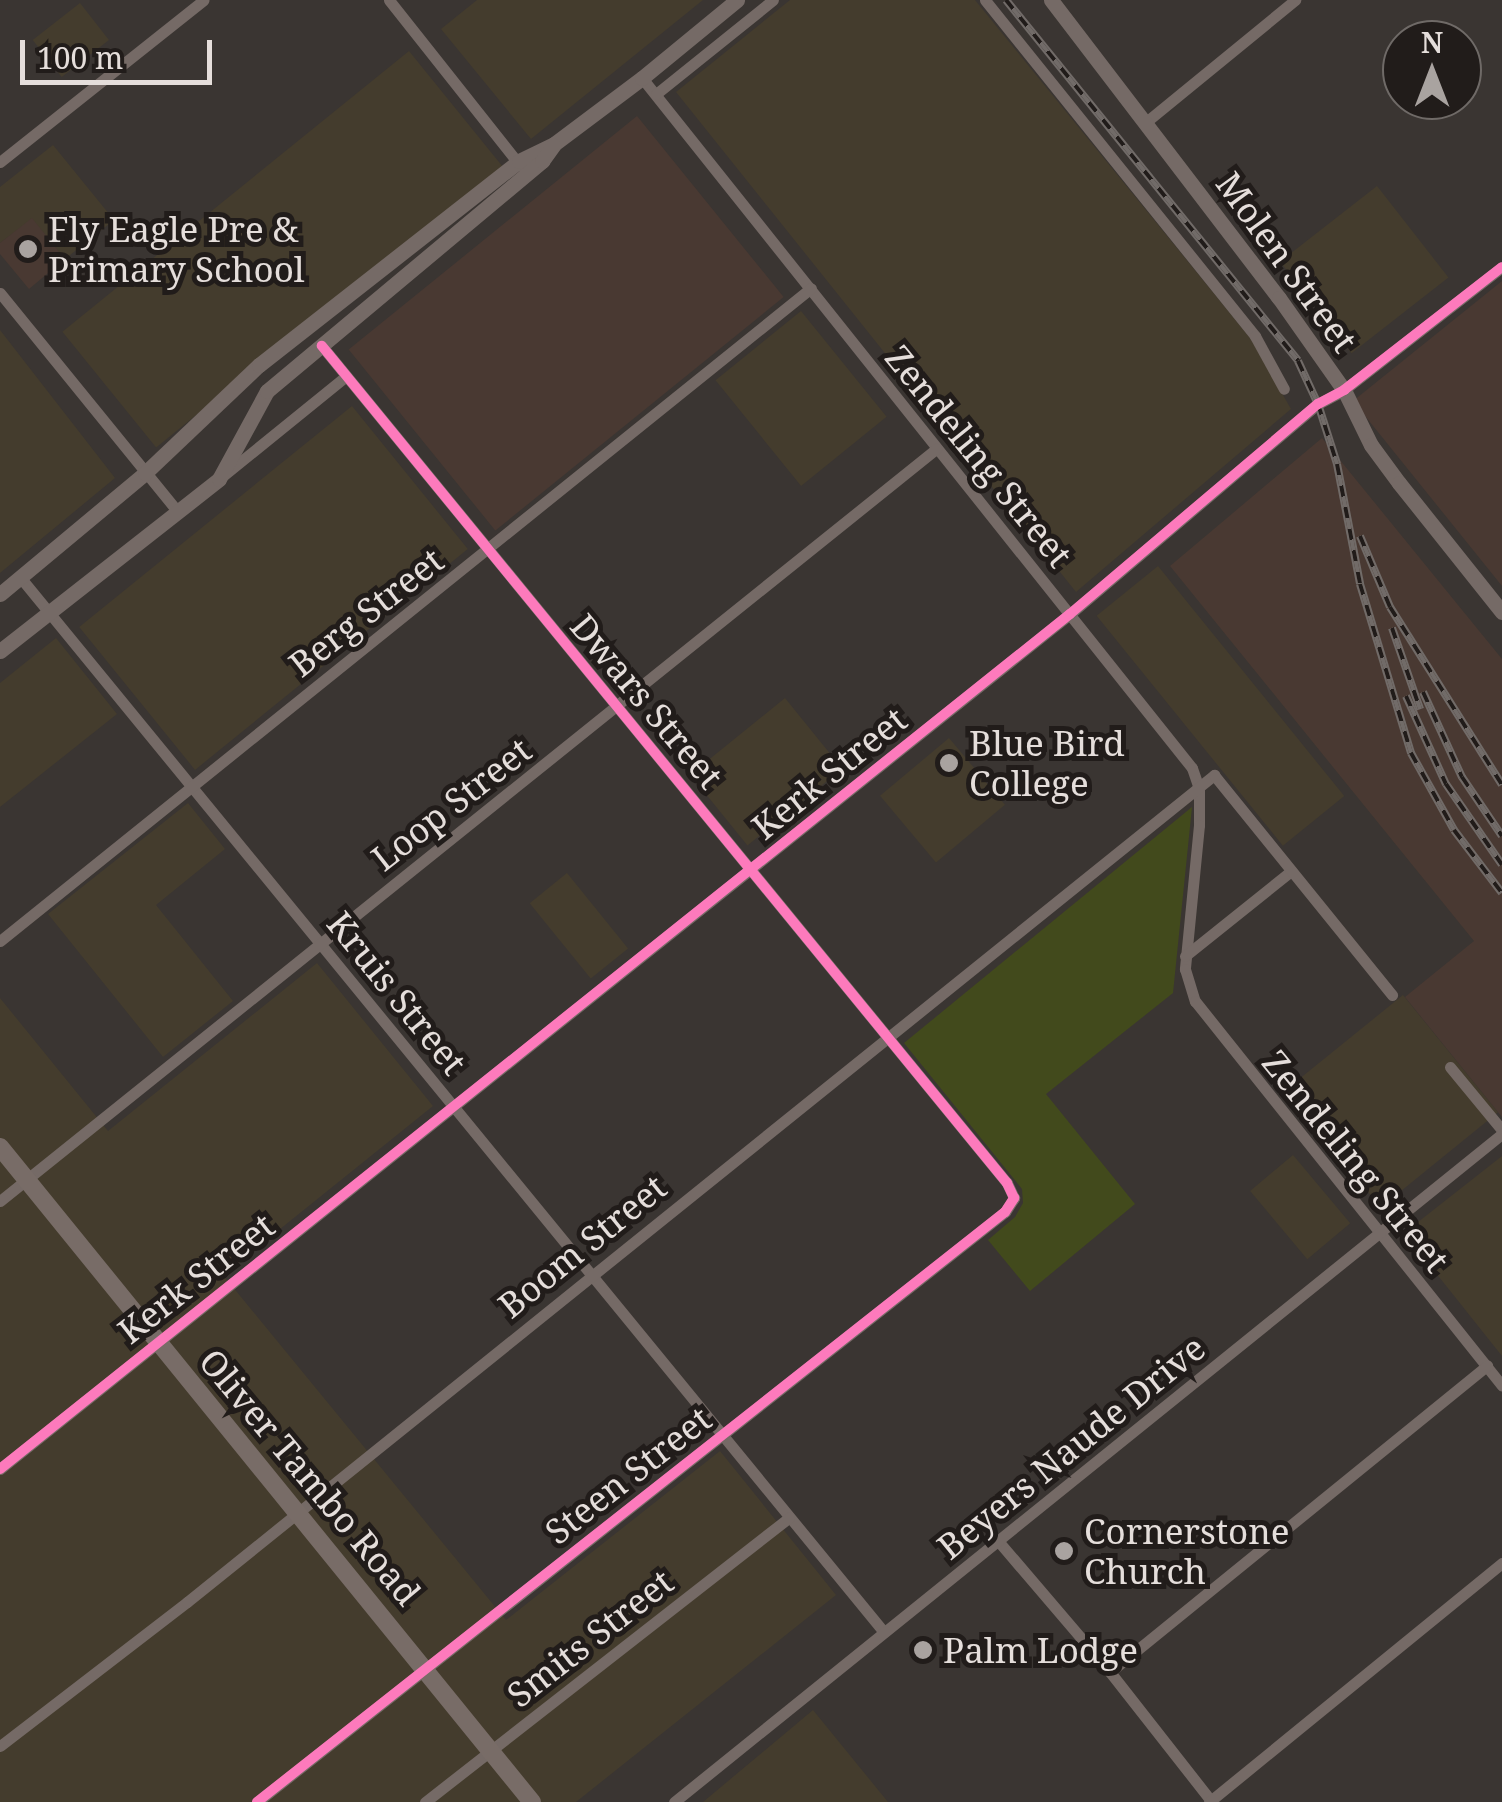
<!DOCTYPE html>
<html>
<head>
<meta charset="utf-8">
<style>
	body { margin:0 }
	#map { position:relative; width:1502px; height:1802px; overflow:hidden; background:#3a3532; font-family:"Noto Serif",serif }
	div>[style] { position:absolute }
	.commercial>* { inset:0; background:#443c2d; transform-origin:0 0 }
	.built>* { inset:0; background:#493932; transform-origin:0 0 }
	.green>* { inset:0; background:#424a1c }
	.minor>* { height:11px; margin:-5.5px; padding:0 5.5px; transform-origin:5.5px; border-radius:5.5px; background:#756a66 }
	.tertiary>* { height:15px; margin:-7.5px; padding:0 7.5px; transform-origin:7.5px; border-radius:7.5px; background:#756a66 }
	.secondary>* { height:18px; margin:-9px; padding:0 9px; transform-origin:9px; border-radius:9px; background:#786c67 }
	.rail>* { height:8px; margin-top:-4px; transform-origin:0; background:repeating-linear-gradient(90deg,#211c1a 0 11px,#716b68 0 22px); box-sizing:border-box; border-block:2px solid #716b68 }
	.cycleway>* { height:10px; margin:-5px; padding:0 5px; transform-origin:5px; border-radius:5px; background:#fd7abc }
	.dots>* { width:28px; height:28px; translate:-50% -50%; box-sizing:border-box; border:5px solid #211c1a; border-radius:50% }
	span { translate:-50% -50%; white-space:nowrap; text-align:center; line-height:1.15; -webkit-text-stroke:10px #211c1a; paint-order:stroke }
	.poi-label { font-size:35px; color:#e5dedb }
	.left { translate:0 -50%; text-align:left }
	.street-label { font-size:35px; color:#e5dedb }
	.north { position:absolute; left:1382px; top:20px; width:100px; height:100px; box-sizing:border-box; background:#211c1a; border:2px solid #6f6a67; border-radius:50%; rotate:0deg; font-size:28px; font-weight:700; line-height:40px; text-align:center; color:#e5dedb }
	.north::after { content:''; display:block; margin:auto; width:35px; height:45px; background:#a9a3a0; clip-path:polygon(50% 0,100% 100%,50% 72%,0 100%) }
	.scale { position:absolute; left:20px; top:40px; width:192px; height:45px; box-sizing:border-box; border:5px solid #e5dedb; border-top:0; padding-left:12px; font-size:30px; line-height:35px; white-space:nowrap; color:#e5dedb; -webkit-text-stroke:8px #211c1a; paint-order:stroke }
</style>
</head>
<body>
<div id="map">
	<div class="commercial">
		<i style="clip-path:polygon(477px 0,703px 0,531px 139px,441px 29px)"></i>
		<i style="clip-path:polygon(790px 0,975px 0,1251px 339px,1291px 409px,1076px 592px,676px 92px)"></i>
		<i style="left:80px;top:3px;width:47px;height:60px;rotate:52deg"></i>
		<i style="left:409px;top:51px;width:149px;height:446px;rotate:51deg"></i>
		<i style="clip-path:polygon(53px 145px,114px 220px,65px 259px,32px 219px,0 243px,0 187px)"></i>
		<i style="left:1377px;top:186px;width:116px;height:123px;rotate:52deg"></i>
		<i style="left:801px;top:311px;width:136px;height:110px;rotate:51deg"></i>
		<i style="clip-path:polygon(0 330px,115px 478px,0 573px)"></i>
		<i style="left:352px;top:406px;width:184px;height:351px;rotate:51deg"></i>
		<i style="left:1158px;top:566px;width:296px;height:79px;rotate:51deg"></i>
		<i style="clip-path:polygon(56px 638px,117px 714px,0 807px,0 683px)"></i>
		<i style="left:785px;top:698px;width:91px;height:122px;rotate:51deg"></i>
		<i style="left:949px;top:738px;width:87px;height:90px;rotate:50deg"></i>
		<i style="clip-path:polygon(188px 803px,225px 849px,156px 905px,233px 1001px,163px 1057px,48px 914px)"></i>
		<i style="left:567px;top:873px;width:97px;height:48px;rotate:51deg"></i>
		<i style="clip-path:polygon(317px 963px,433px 1106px,223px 1275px,506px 1620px,720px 1451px,836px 1595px,576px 1802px,0 1802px,0 998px,108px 1131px)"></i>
		<i style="left:1403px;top:995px;width:151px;height:151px;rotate:51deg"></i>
		<i style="left:1293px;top:1155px;width:89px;height:56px;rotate:50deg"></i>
		<i style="clip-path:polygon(1502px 1156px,1502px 1356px,1404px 1233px)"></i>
		<i style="clip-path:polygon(813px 1710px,888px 1802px,703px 1802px)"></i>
	</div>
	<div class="built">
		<i style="left:637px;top:116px;width:233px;height:371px;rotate:51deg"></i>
		<i style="clip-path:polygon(32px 218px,65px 259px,29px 289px,0 254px,0 243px)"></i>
		<i style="clip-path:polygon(1502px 281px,1502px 586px,1353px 401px)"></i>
		<i style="clip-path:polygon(1322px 438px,1502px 659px,1502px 1117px,1405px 997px,1474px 941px,1170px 566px)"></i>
	</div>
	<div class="green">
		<i style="clip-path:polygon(1192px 807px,1173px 993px,1046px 1094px,1135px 1204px,1030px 1291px,988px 1240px,1015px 1217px,1023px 1203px,1022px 1189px,904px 1043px)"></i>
	</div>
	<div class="minor">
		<i style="left:389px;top:0;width:211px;rotate:51.6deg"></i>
		<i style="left:985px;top:0;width:431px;rotate:51.2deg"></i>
		<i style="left:1255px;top:336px;width:60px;rotate:61.3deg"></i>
		<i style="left:642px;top:78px;width:882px;rotate:51.44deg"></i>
		<i style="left:1192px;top:768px;width:21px;rotate:71deg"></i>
		<i style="left:1199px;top:788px;width:37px;rotate:90deg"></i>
		<i style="left:1199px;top:825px;width:145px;rotate:95.6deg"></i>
		<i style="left:1185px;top:969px;width:34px;rotate:73deg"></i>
		<i style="left:1195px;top:1001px;width:492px;rotate:51.4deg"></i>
		<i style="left:656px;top:94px;width:150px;rotate:-38.8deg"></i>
		<i style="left:1146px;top:122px;width:193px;rotate:-39.3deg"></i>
		<i style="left:0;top:162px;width:260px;rotate:-38.5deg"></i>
		<i style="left:0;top:293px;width:281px;rotate:50.9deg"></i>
		<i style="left:224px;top:475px;width:156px;rotate:-39deg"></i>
		<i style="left:20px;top:577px;width:1362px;rotate:50.69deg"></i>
		<i style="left:0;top:941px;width:1041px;rotate:-38.84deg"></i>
		<i style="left:1185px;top:956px;width:136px;rotate:-38.7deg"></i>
		<i style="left:1450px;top:1067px;width:82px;rotate:50.5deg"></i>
		<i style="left:0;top:1201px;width:1201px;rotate:-38.78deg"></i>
		<i style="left:0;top:1469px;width:1370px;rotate:-38.63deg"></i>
		<i style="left:1070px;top:614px;width:325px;rotate:-40.3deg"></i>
		<i style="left:1318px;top:404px;width:30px;rotate:-28deg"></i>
		<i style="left:1344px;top:390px;width:200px;rotate:-37.9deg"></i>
		<i style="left:999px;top:1542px;width:171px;rotate:49.5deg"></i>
		<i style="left:1110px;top:1672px;width:165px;rotate:51.9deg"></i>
		<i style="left:1110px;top:1672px;width:486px;rotate:-39.1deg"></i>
		<i style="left:0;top:1746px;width:236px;rotate:-37.6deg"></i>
		<i style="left:187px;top:1602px;width:1319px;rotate:-38.84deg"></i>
		<i style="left:1214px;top:775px;width:283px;rotate:51deg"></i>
		<i style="left:257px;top:1802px;width:953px;rotate:-38.27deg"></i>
		<i style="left:1005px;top:1212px;width:17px;rotate:-57deg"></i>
		<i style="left:1014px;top:1198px;width:17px;rotate:-115deg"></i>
		<i style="left:1007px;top:1183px;width:1082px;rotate:-129.3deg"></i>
		<i style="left:425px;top:1802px;width:462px;rotate:-38deg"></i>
		<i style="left:674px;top:1802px;width:1064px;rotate:-38.9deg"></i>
		<i style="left:1209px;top:1802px;width:378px;rotate:-39.2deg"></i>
	</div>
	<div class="tertiary">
		<i style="left:1051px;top:0;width:375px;rotate:52.6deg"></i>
		<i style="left:1279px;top:298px;width:113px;rotate:54.8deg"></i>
		<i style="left:1344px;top:390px;width:61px;rotate:63.9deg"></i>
		<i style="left:1371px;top:445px;width:47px;rotate:53.6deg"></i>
		<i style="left:1399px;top:483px;width:165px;rotate:51.4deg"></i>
		<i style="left:0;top:594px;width:189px;rotate:-39.8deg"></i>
		<i style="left:145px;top:473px;width:157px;rotate:-43.5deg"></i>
		<i style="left:259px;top:365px;width:330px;rotate:-38.1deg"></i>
		<i style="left:519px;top:161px;width:39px;rotate:-26deg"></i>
		<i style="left:554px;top:144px;width:110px;rotate:-36.9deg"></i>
		<i style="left:642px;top:78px;width:123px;rotate:-39.4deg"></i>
		<i style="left:0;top:651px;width:278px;rotate:-38.1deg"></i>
		<i style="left:219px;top:479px;width:100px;rotate:-61.4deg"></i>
		<i style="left:267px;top:391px;width:359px;rotate:-39.9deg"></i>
		<i style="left:542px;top:161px;width:19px;rotate:-54deg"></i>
	</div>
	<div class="secondary">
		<i style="left:0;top:1147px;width:844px;rotate:50.92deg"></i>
	</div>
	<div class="rail">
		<i style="left:1006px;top:0;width:464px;rotate:51deg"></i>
		<i style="left:1298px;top:361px;width:47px;rotate:65.1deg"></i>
		<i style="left:1318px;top:404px;width:63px;rotate:72.4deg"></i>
		<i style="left:1337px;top:464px;width:122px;rotate:79.1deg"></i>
		<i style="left:1360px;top:584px;width:177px;rotate:73.2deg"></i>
		<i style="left:1411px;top:753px;width:88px;rotate:60.8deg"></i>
		<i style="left:1454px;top:830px;width:79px;rotate:52.7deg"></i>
		<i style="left:1360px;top:536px;width:77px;rotate:67.1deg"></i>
		<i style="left:1390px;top:607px;width:210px;rotate:57.8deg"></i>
		<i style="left:1392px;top:628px;width:86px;rotate:70.9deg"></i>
		<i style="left:1423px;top:692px;width:94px;rotate:65.4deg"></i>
		<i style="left:1462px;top:777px;width:71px;rotate:55.9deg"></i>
		<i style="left:1406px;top:696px;width:97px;rotate:65.6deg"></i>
		<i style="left:1446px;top:784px;width:98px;rotate:55.3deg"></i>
	</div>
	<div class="cycleway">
		<i style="left:0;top:1469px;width:1370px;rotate:-38.63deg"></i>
		<i style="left:1070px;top:614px;width:325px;rotate:-40.3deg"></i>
		<i style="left:1318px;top:404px;width:30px;rotate:-28deg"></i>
		<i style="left:1344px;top:390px;width:200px;rotate:-37.9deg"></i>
		<i style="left:257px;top:1802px;width:953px;rotate:-38.27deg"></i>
		<i style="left:1005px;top:1212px;width:17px;rotate:-57deg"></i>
		<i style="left:1014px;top:1198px;width:17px;rotate:-115deg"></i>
		<i style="left:1007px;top:1183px;width:1082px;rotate:-129.3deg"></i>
	</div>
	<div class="dots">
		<i style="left:28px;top:249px;background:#a9a3a0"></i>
		<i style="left:949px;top:763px;background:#a9a3a0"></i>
		<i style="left:1064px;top:1551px;background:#a9a3a0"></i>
		<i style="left:923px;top:1650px;background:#a9a3a0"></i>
	</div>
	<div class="poi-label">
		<span class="left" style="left:48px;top:249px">Fly Eagle Pre &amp;<br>Primary School</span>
		<span class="left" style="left:969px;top:763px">Blue Bird<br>College</span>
		<span class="left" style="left:1084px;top:1551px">Cornerstone<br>Church</span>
		<span class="left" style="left:943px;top:1650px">Palm Lodge</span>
	</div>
	<div class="street-label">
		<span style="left:1287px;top:262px;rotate:54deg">Molen Street</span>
		<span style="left:979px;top:456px;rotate:51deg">Zendeling Street</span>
		<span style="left:366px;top:612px;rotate:-38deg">Berg Street</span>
		<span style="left:647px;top:701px;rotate:50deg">Dwars Street</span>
		<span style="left:829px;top:773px;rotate:-39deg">Kerk Street</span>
		<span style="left:451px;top:804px;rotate:-38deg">Loop Street</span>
		<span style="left:397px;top:993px;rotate:51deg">Kruis Street</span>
		<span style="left:1356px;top:1161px;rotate:51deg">Zendeling Street</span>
		<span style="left:582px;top:1246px;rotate:-39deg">Boom Street</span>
		<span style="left:196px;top:1278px;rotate:-38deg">Kerk Street</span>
		<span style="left:1071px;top:1447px;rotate:-39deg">Beyers Naude Drive</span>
		<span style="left:628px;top:1475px;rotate:-38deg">Steen Street</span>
		<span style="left:310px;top:1477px;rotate:50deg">Oliver Tambo Road</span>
		<span style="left:590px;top:1638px;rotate:-38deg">Smits Street</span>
	</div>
	<div class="north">N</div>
	<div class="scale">100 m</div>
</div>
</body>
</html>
